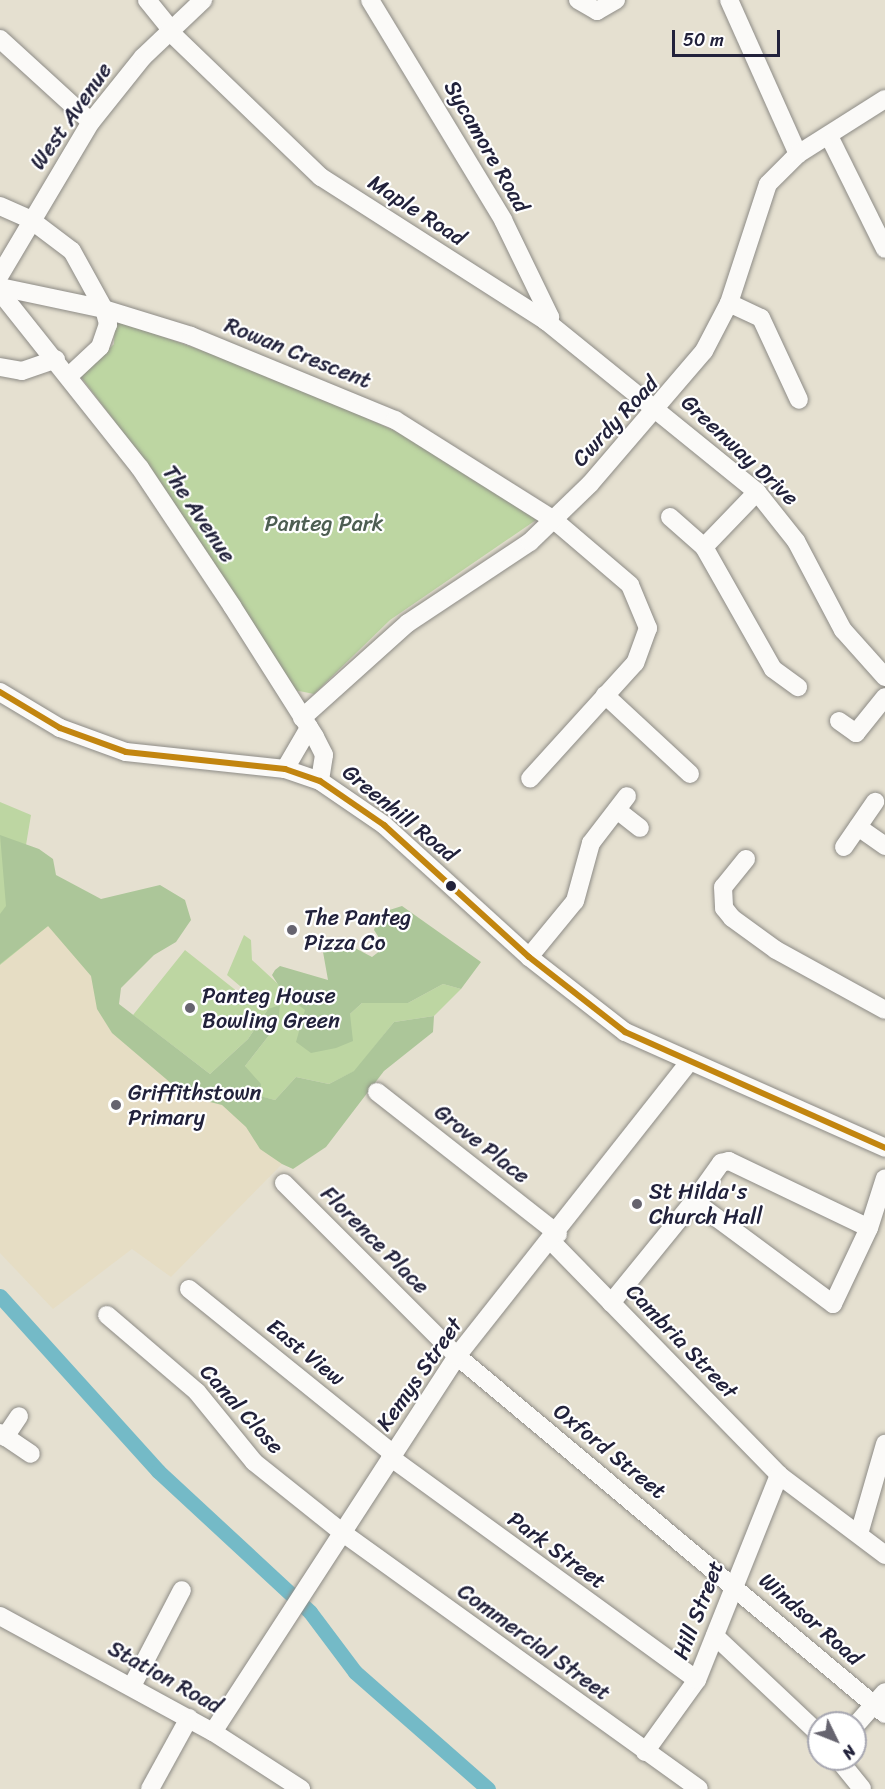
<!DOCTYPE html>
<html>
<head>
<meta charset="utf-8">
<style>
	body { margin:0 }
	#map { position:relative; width:885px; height:1789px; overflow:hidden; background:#e5e0d0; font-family:Sriracha,sans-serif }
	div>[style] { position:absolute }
	.built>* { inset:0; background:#e6ddc4 }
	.green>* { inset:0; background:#bdd6a2 }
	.forest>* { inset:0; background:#acc699 }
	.canal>* { height:15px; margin:-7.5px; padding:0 7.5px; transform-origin:7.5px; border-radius:7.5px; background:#74bac7 }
	.roads { filter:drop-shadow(0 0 2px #8d8b86) drop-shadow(0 0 2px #8d8b86) }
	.minor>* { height:18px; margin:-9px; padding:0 9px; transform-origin:9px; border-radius:9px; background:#fbfaf8 }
	.bus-1>* { height:6px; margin:-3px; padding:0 3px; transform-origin:3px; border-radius:3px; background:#c2850f }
	.dots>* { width:16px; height:16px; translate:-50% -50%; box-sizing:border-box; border:3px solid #fff; border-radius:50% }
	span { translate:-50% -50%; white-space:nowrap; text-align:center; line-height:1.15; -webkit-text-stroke:4.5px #fff; paint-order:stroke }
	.street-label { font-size:22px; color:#22223b }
	.park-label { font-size:22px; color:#4d5e52 }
	.poi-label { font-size:22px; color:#22223b }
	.left { translate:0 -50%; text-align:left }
	.north { position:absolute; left:807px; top:1711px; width:60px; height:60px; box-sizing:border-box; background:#fff; border:2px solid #a7a7b1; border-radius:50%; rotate:133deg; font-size:16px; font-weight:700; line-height:24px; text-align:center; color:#22223b }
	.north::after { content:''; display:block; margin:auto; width:21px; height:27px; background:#66646f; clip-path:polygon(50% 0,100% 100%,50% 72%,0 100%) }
	.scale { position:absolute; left:672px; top:30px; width:108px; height:27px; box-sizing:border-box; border:3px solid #22223b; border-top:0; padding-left:8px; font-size:18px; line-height:21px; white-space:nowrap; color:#22223b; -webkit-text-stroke:4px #fff; paint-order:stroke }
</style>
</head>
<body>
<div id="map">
	<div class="built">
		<i style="clip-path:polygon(46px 917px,115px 982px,108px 1009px,255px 1128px,282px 1164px,171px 1277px,132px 1249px,53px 1309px,0 1253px,0 965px)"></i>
	</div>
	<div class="green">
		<i style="clip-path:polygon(115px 320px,272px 375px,406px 436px,522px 506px,536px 520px,390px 620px,314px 694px,294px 690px,144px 460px,81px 377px,114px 344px)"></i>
		<i style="clip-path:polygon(0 802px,31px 815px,20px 881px,48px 926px,0 965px)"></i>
		<i style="clip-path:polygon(244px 935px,251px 940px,252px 960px,306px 1010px,350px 1014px,362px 1003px,408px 1003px,443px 984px,461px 989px,434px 1016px,394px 1022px,355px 1071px,329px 1084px,296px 1077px,275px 1100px,259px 1096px,245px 1066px,278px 1024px,268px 1009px,248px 1039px,210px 1074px,133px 1015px,185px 950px,248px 1000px,247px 992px,227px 975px)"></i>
	</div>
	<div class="forest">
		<i style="clip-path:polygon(0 835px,39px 849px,53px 859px,56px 875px,101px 899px,160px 885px,185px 900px,191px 920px,176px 942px,154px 955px,121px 988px,119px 1004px,210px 1074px,248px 1039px,268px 1009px,280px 1005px,278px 1024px,245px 1066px,261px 1084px,260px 1096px,275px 1100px,296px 1077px,329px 1084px,354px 1071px,394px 1022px,434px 1016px,433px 1032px,384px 1071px,326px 1147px,293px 1169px,282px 1164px,260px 1149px,246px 1127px,222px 1105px,186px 1096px,112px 1033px,97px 1009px,91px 976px,48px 926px,0 964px,0 914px,6px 906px)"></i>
		<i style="clip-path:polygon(402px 906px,481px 962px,461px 989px,443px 984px,408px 1003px,362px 1003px,350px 1014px,353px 1041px,336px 1048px,311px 1053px,296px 1042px,305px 1010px,284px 994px,272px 975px,275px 970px,280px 966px,328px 980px,323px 952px,336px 938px,372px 957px,385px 947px,374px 930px,380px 913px)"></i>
	</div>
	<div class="canal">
		<i style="left:0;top:1296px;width:236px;rotate:47.9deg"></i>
		<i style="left:158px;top:1471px;width:207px;rotate:42.8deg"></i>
		<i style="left:310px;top:1612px;width:75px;rotate:53.1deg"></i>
		<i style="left:355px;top:1672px;width:177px;rotate:41.3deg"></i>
	</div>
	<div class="roads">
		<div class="minor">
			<i style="left:147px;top:0;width:36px;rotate:51deg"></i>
			<i style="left:370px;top:0;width:257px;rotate:58.8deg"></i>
			<i style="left:503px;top:220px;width:108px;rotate:64.1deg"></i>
			<i style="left:550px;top:317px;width:6px;rotate:135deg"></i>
			<i style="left:578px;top:0;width:22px;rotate:30deg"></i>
			<i style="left:597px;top:11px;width:22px;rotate:-30deg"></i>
			<i style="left:729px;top:0;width:169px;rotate:65.9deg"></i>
			<i style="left:168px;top:30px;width:212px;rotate:43.9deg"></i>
			<i style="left:321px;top:177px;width:267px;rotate:32.6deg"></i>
			<i style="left:546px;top:321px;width:272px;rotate:39deg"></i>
			<i style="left:757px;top:492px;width:63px;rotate:51.5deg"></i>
			<i style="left:796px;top:541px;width:101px;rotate:62.2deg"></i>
			<i style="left:843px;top:630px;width:63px;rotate:48.2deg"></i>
			<i style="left:0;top:39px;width:123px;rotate:42.4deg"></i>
			<i style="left:829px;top:136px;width:126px;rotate:63.6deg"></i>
			<i style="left:0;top:206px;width:34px;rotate:24deg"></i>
			<i style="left:31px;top:220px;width:51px;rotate:37.1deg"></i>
			<i style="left:72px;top:251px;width:66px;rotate:61.1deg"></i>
			<i style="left:104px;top:309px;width:16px;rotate:75deg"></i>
			<i style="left:108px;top:324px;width:24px;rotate:109deg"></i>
			<i style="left:100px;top:347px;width:41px;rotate:137deg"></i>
			<i style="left:0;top:275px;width:178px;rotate:-59.3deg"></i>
			<i style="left:91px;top:122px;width:83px;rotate:-51.3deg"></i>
			<i style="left:143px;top:57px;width:83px;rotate:-43.5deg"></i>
			<i style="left:0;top:287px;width:106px;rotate:11.9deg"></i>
			<i style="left:104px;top:309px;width:91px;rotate:17.2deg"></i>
			<i style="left:191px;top:336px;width:221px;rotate:22.4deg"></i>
			<i style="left:395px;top:420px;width:188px;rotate:32.2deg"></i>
			<i style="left:554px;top:520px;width:100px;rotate:40.5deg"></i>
			<i style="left:630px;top:585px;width:47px;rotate:67.3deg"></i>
			<i style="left:648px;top:628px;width:37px;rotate:110deg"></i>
			<i style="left:635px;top:663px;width:156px;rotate:132.2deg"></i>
			<i style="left:0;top:292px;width:225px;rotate:51.5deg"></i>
			<i style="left:140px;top:468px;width:166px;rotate:56.3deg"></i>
			<i style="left:232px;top:606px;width:155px;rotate:57.6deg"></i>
			<i style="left:315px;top:737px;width:20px;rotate:63deg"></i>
			<i style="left:324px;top:755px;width:26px;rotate:99deg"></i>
			<i style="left:729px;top:303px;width:35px;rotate:25deg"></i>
			<i style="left:761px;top:318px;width:90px;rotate:65.1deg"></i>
			<i style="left:0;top:367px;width:22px;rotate:10deg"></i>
			<i style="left:22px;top:371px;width:36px;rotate:-19deg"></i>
			<i style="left:670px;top:517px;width:45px;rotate:41.4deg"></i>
			<i style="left:704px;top:547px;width:140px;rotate:60.5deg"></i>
			<i style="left:773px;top:669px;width:31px;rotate:36deg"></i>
			<i style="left:704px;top:547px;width:76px;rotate:-46.1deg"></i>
			<i style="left:0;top:692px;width:70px;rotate:31deg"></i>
			<i style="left:60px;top:728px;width:70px;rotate:20deg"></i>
			<i style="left:126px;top:752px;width:160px;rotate:6.1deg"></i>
			<i style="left:285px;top:769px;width:37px;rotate:19deg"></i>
			<i style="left:320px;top:781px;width:78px;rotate:34.5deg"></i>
			<i style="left:384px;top:825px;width:196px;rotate:42.3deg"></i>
			<i style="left:529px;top:957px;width:122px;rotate:38deg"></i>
			<i style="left:625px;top:1032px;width:285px;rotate:24deg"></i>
			<i style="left:605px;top:695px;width:116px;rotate:42.9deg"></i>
			<i style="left:302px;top:718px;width:142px;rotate:-41.9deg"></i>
			<i style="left:408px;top:623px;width:146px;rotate:-33.6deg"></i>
			<i style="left:530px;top:542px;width:83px;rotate:-44deg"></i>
			<i style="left:590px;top:484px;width:175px;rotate:-49.4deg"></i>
			<i style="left:704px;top:351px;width:54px;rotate:-62.5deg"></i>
			<i style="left:729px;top:303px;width:125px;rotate:-71.9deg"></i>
			<i style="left:768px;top:184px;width:42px;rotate:-45deg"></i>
			<i style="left:798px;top:154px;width:103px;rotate:-32.3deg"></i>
			<i style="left:839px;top:721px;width:21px;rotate:35deg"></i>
			<i style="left:856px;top:733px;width:46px;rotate:-51.1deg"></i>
			<i style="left:285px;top:769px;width:48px;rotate:-59.7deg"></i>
			<i style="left:617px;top:810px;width:29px;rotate:38deg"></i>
			<i style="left:858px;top:827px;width:33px;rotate:35deg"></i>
			<i style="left:844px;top:847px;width:55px;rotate:-55.4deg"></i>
			<i style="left:746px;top:859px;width:36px;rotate:129deg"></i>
			<i style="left:723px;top:887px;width:21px;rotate:87deg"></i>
			<i style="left:724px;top:908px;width:13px;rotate:51deg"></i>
			<i style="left:732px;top:918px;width:54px;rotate:36deg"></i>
			<i style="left:776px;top:950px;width:124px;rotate:28.8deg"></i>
			<i style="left:529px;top:957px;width:72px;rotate:-50.6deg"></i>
			<i style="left:575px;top:901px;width:60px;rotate:-74.6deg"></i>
			<i style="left:591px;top:843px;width:59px;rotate:-52.5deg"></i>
			<i style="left:377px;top:1092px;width:230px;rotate:38.1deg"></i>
			<i style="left:284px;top:1183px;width:245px;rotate:45deg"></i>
			<i style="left:457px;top:1356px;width:558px;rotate:39.91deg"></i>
			<i style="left:694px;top:1201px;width:47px;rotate:-54.6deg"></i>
			<i style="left:721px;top:1163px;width:8px;rotate:-14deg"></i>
			<i style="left:729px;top:1161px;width:155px;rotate:25.6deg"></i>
			<i style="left:869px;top:1228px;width:52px;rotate:-72.3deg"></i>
			<i style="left:551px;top:1241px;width:327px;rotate:45.7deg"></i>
			<i style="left:779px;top:1475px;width:133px;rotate:37deg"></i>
			<i style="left:189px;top:1289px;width:261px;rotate:38.9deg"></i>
			<i style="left:611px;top:1303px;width:132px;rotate:-50.9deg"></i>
			<i style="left:694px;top:1201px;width:173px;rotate:36.5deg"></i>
			<i style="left:833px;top:1304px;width:84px;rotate:-64.7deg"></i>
			<i style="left:107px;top:1315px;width:118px;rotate:40.5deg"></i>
			<i style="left:197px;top:1392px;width:90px;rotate:50.8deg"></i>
			<i style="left:254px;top:1462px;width:114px;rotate:38.6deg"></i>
			<i style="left:343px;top:1533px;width:438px;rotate:35.7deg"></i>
			<i style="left:0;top:1433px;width:37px;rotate:34deg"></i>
			<i style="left:5px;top:1437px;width:25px;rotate:-56deg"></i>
			<i style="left:390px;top:1457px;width:379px;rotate:36deg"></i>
			<i style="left:859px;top:1534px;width:94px;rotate:-73.9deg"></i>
			<i style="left:0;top:1616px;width:243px;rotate:28.6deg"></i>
			<i style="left:213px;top:1732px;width:105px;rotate:32.9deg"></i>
			<i style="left:715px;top:1636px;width:143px;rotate:43.3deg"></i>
			<i style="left:132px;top:1686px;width:108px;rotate:-62.5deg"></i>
			<i style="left:855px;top:1726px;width:45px;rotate:-48.6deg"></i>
			<i style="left:213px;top:1732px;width:448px;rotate:-57deg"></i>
			<i style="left:457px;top:1356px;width:375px;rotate:-51.7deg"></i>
			<i style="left:645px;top:1752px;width:89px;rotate:-54.2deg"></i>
			<i style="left:697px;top:1680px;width:221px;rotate:-68.2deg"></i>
			<i style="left:838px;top:1759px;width:38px;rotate:51deg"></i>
			<i style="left:150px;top:1789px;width:81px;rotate:-61.2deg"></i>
		</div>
	</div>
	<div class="bus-1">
		<i style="left:0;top:692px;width:70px;rotate:31deg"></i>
		<i style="left:60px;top:728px;width:70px;rotate:20deg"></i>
		<i style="left:126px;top:752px;width:160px;rotate:6.1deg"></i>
		<i style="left:285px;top:769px;width:37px;rotate:19deg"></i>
		<i style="left:320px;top:781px;width:78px;rotate:34.5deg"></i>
		<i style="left:384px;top:825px;width:196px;rotate:42.3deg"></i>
		<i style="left:529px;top:957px;width:122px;rotate:38deg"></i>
		<i style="left:625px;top:1032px;width:285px;rotate:24deg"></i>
	</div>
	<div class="dots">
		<i style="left:451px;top:886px;background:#22223b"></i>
		<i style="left:292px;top:930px;background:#66646f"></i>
		<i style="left:190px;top:1008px;background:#66646f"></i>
		<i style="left:116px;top:1105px;background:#66646f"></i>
		<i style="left:637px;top:1204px;background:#66646f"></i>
	</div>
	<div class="street-label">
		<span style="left:71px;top:116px;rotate:-55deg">West Avenue</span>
		<span style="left:487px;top:146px;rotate:60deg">Sycamore Road</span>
		<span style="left:417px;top:210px;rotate:33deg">Maple Road</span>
		<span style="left:298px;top:353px;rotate:22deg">Rowan Crescent</span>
		<span style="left:615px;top:421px;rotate:-47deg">Cwrdy Road</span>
		<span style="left:740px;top:450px;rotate:43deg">Greenway Drive</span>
		<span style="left:199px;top:514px;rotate:56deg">The Avenue</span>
		<span style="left:400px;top:813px;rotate:39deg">Greenhill Road</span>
		<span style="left:482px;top:1144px;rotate:38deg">Grove Place</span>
		<span style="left:375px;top:1240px;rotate:45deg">Florence Place</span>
		<span style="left:682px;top:1341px;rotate:46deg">Cambria Street</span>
		<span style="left:306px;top:1352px;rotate:39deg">East View</span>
		<span style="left:419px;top:1374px;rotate:-55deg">Kemys Street</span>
		<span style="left:242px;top:1409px;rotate:48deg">Canal Close</span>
		<span style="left:610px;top:1451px;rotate:39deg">Oxford Street</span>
		<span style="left:557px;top:1550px;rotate:36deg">Park Street</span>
		<span style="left:698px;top:1610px;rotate:-69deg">Hill Street</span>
		<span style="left:811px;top:1619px;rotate:41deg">Windsor Road</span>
		<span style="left:534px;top:1642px;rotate:36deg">Commercial Street</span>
		<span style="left:165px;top:1677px;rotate:29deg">Station Road</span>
	</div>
	<div class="park-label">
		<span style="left:324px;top:524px">Panteg Park</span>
	</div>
	<div class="poi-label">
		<span class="left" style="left:304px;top:930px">The Panteg<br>Pizza Co</span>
		<span class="left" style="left:202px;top:1008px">Panteg House<br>Bowling Green</span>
		<span class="left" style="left:128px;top:1105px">Griffithstown<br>Primary</span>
		<span class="left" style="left:649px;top:1204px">St Hilda's<br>Church Hall</span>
	</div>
	<div class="north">N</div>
	<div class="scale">50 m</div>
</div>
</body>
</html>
